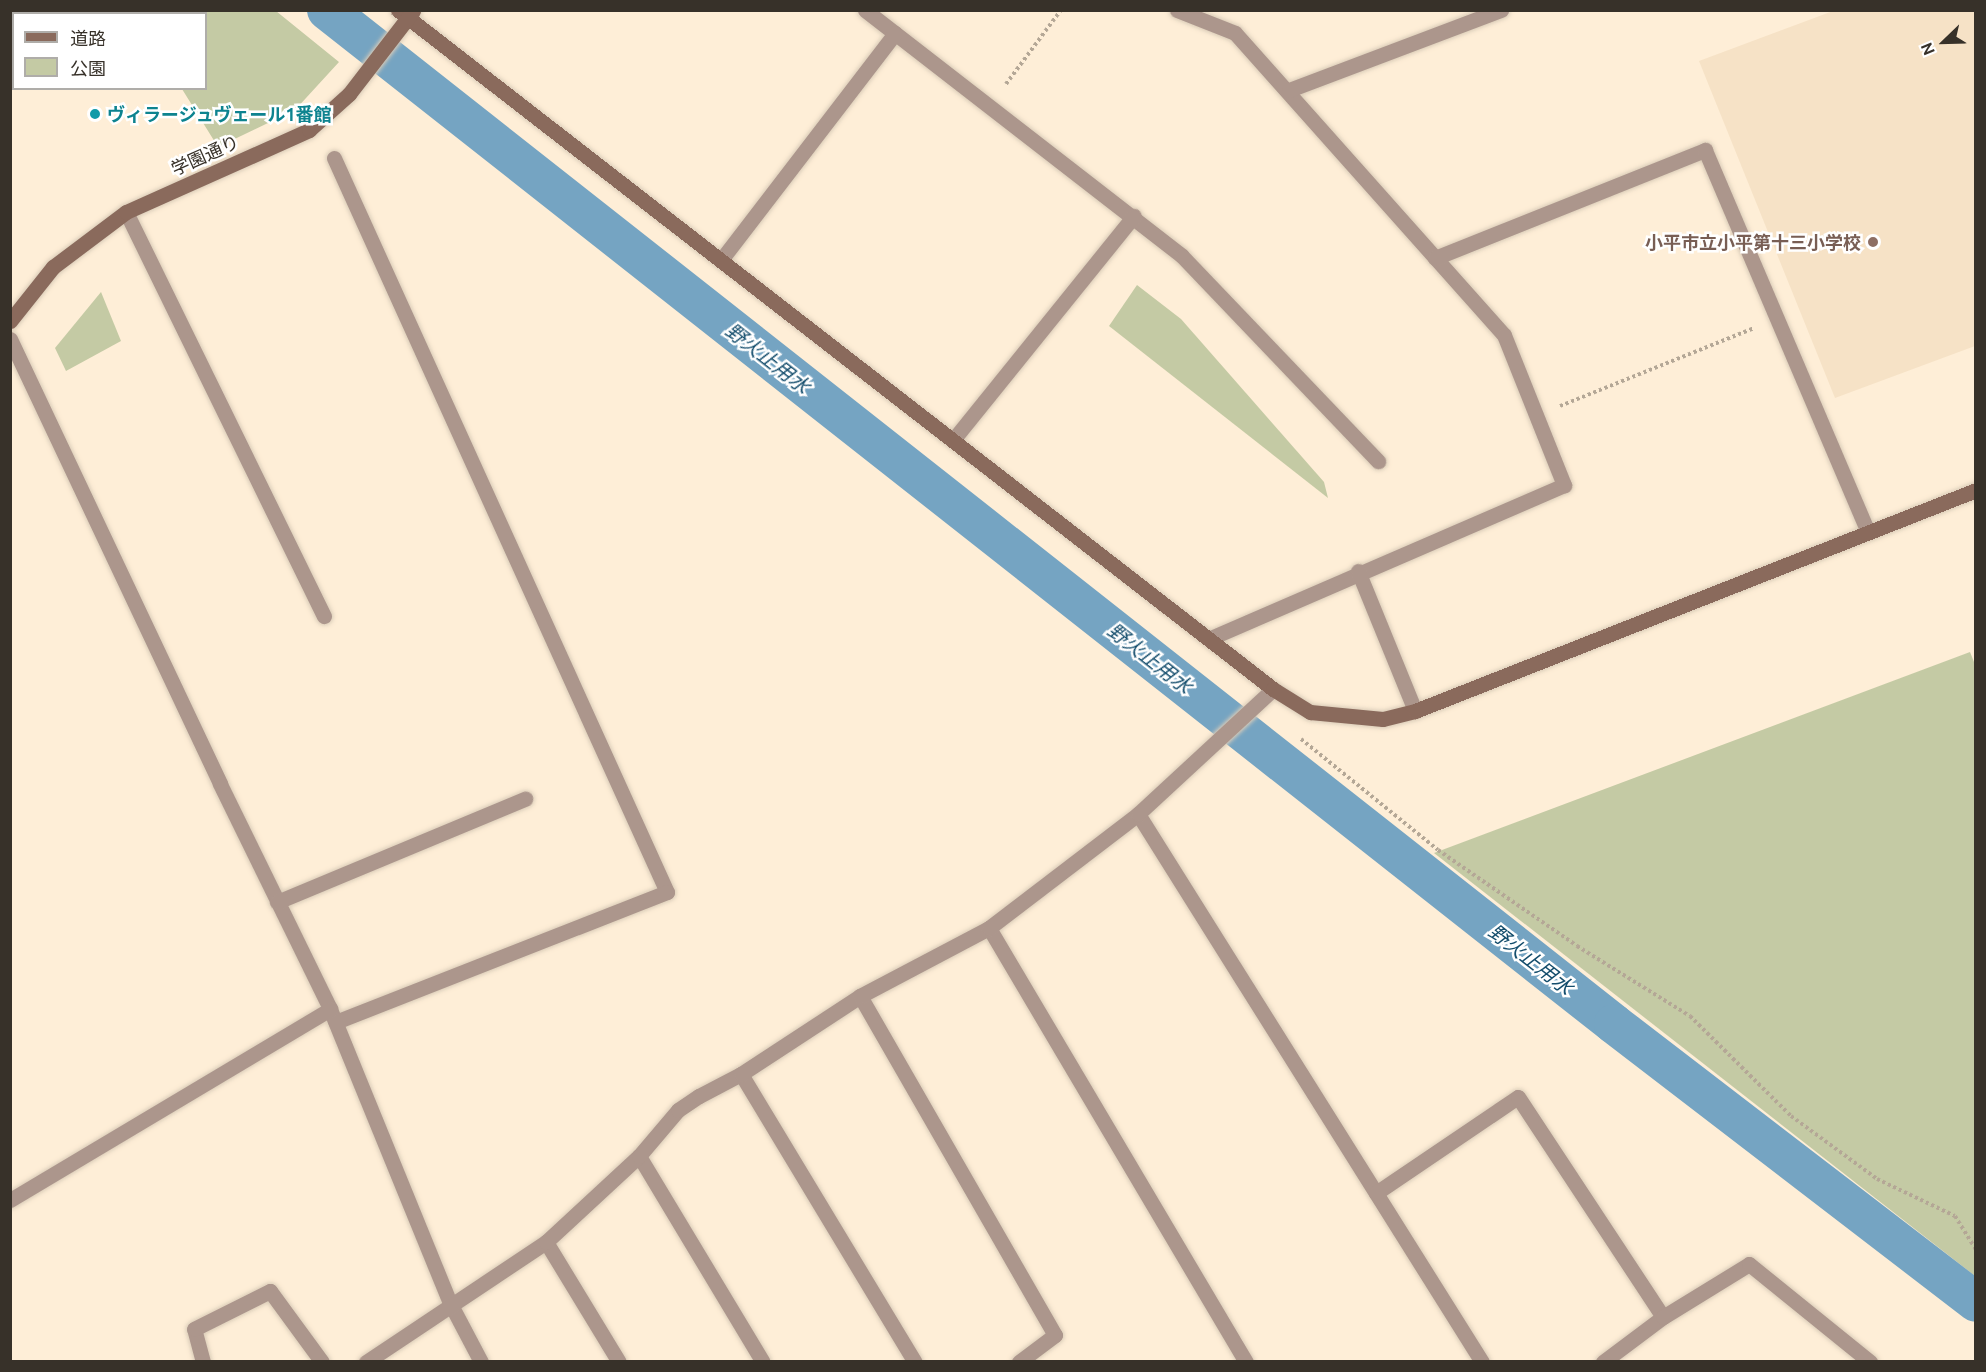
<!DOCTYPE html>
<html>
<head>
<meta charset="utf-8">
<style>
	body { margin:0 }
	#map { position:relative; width:1986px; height:1372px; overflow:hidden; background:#feeed7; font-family:Ubuntu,"Noto Sans JP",sans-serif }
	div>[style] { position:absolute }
	.built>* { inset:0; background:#f6e2c6 }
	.green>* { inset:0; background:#c4caa4 }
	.canal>* { height:40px; margin:-20px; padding:0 20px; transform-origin:20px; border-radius:20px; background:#75a4c2 }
	.path>* { height:4px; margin-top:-2px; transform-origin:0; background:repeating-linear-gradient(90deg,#b4a796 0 3px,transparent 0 6px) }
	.roads { filter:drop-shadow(0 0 2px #daccb8) drop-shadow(0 0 2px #daccb8) }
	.lane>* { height:15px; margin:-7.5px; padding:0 7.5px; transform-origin:7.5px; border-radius:7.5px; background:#ac968c }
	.street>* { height:15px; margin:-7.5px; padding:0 7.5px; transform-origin:7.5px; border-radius:7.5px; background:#ac968c }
	.secondary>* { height:15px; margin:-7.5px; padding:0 7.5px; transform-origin:7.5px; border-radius:7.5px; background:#8a6a5c }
	.dots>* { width:16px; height:16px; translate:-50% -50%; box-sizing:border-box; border:3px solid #fff; border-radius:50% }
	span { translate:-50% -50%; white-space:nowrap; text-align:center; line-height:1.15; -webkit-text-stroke:5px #fff; paint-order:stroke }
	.culture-label { font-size:18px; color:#0d838f; font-weight:700 }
	.left { translate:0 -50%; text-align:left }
	.street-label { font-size:18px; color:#373129 }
	.education-label { font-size:18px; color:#785e54; font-weight:700 }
	.right { translate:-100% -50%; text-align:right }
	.water-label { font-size:20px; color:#154e6d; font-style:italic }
	.frame { position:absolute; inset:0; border:12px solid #373129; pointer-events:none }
	.legend { position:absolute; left:12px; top:12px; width:195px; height:78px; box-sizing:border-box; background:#fff; border:2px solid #afada9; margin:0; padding:8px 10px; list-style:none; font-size:18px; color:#373129 }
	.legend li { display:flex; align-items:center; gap:12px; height:30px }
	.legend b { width:30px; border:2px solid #afada9 }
	.north { position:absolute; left:1914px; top:12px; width:60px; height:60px; -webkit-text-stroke:4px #fff; paint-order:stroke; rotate:247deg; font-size:16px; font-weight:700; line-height:24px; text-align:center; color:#373129 }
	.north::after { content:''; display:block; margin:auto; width:21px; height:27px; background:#373129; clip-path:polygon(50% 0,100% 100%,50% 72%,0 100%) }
</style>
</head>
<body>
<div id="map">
	<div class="built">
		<i style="clip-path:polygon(1833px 11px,1976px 11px,1975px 346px,1835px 398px,1699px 61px)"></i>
	</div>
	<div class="green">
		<i style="clip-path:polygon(135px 11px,276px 11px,339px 62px,295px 110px,218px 147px,182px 89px,206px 88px,206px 14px)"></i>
		<i style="clip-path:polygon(1137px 285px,1181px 319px,1324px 482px,1328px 498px,1109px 326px)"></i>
		<i style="clip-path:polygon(101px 292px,121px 341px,66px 371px,55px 348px)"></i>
		<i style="clip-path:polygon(1970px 652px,1976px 667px,1975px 1276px,1434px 853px)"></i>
	</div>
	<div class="canal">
		<i style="left:327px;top:10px;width:1638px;rotate:38.23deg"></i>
		<i style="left:1614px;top:1024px;width:456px;rotate:37.5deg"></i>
	</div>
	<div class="path">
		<i style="left:1006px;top:84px;width:92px;rotate:-53.4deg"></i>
		<i style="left:1560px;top:406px;width:209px;rotate:-21.9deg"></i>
		<i style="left:1301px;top:739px;width:176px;rotate:39deg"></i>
		<i style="left:1438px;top:850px;width:169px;rotate:34.6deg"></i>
		<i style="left:1577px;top:946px;width:133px;rotate:31.8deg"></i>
		<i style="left:1690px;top:1016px;width:142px;rotate:44.7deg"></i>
		<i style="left:1791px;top:1116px;width:107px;rotate:36.2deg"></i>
		<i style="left:1877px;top:1179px;width:86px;rotate:25.4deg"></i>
		<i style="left:1955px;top:1216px;width:39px;rotate:58deg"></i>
	</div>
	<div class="roads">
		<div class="lane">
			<i style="left:865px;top:10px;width:401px;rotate:37.8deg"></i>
			<i style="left:1182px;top:256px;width:284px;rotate:46.3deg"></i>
			<i style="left:334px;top:158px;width:806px;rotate:65.6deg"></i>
			<i style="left:667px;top:892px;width:356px;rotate:158.6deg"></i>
			<i style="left:126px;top:212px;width:450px;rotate:63.9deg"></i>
			<i style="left:721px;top:260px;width:286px;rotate:-52.5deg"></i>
			<i style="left:953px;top:440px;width:288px;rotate:-51.1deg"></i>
		</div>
		<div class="street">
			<i style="left:1177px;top:10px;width:62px;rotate:21.6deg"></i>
			<i style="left:1235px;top:33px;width:404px;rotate:48.3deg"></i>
			<i style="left:1504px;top:335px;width:162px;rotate:68.2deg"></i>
			<i style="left:1564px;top:485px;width:386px;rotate:156.6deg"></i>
			<i style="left:1289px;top:90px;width:227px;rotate:-20.7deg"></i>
			<i style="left:1435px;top:258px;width:291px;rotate:-21.8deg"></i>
			<i style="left:1705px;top:150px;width:413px;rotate:66.9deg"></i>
			<i style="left:10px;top:339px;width:492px;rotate:64.7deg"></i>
			<i style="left:220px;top:784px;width:250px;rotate:63.9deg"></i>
			<i style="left:330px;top:1009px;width:320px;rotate:67.8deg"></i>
			<i style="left:451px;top:1305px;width:64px;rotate:62.2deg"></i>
			<i style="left:1358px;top:571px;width:151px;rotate:67.8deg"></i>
			<i style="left:1138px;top:814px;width:647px;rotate:57.88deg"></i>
			<i style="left:277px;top:902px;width:269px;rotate:-22.6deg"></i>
			<i style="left:989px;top:928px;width:504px;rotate:59.37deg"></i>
			<i style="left:860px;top:996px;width:391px;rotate:60.1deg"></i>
			<i style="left:1055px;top:1335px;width:45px;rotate:143.1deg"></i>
			<i style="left:741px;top:1074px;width:336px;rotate:58.9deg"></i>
			<i style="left:639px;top:1156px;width:240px;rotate:59deg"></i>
			<i style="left:1376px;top:1193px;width:171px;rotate:-34.1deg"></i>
			<i style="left:1518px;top:1097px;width:263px;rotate:56.6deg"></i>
			<i style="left:10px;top:1200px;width:373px;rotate:-30.8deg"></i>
			<i style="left:546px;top:1242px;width:140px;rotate:58.7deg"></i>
			<i style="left:203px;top:1362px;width:34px;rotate:-105deg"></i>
			<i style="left:194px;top:1329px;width:85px;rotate:-26.6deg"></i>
			<i style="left:270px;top:1291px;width:88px;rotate:53.8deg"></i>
			<i style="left:366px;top:1362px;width:216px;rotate:-33.7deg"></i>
			<i style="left:546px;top:1242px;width:127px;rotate:-42.8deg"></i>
			<i style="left:639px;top:1156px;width:60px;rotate:-49.7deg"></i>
			<i style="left:678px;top:1110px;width:25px;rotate:-34deg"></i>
			<i style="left:699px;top:1096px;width:47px;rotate:-27.6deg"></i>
			<i style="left:741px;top:1074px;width:142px;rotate:-33.2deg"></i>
			<i style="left:860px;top:996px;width:146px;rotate:-27.8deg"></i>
			<i style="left:989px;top:928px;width:188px;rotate:-37.4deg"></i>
			<i style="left:1138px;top:814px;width:184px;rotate:-42.8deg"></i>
			<i style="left:1603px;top:1362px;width:75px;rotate:-36.9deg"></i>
			<i style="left:1663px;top:1317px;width:101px;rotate:-31.6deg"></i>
			<i style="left:1749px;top:1264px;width:156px;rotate:39deg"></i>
		</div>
		<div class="secondary">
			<i style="left:398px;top:10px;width:1108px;rotate:37.81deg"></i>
			<i style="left:1273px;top:689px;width:44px;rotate:31.9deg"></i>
			<i style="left:1310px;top:712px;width:73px;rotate:5.5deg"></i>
			<i style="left:1383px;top:719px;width:33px;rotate:-14deg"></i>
			<i style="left:1415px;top:711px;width:603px;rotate:-21.5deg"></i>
			<i style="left:10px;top:321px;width:69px;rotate:-51.5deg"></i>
			<i style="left:53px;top:267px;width:91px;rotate:-37deg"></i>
			<i style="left:126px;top:212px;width:201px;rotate:-24.1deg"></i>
			<i style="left:309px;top:130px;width:54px;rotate:-42deg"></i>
			<i style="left:349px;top:94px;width:105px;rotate:-52.4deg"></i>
		</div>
	</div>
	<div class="dots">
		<i style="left:95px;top:114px;background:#0f9aa8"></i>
		<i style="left:1873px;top:242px;background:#8d6e63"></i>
	</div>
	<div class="culture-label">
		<span class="left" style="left:107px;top:114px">ヴィラージュヴェール1番館</span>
	</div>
	<div class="street-label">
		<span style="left:205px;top:155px;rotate:-24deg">学園通り</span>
	</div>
	<div class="education-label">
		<span class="right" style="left:1861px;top:242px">小平市立小平第十三小学校</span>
	</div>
	<div class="water-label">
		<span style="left:768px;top:358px;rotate:38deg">野火止用水</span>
		<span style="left:1150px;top:658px;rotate:38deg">野火止用水</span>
		<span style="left:1531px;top:959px;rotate:38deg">野火止用水</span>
	</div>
	<div class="frame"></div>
	<ul class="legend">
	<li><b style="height:8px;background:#8a6a5c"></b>道路</li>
	<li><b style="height:16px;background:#c4caa4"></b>公園</li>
	</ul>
	<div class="north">N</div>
</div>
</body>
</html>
